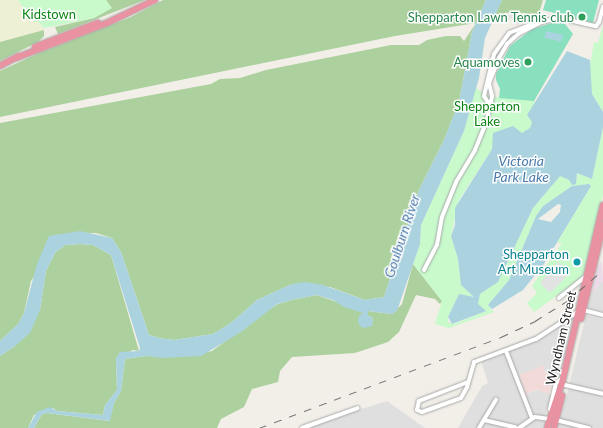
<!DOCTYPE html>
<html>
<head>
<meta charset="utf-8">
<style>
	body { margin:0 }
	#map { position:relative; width:603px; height:428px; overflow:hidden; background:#f2efe9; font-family:Lato,sans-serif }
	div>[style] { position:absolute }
	.residential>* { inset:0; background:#e0dfdf }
	.commercial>* { inset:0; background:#f2dad9 }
	.industrial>* { inset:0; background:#ebdbe8 }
	.farmland>* { inset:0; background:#eef0d5 }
	.forest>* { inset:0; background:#add19e }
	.park>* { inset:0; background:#c8facc }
	.pitch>* { inset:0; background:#88e0be }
	.parking>* { inset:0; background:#e2e2e2 }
	.water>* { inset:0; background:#aad3df; transform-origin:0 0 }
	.roads { filter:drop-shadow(0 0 1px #a9a9a9) drop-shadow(0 0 1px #a9a9a9) }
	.minor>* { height:4px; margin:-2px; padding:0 2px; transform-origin:2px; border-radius:2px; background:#fff }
	.highway>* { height:5.5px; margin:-2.75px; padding:0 2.75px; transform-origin:2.75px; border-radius:2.75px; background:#e892a2 }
	.rail>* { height:1px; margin-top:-0.5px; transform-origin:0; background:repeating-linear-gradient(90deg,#707070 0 8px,transparent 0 16px) }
	.dots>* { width:11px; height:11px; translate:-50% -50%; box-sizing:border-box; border:2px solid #fff; border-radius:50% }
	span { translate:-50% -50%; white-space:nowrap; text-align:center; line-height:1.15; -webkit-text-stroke:3px #fff; paint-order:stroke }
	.park-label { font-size:13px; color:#0c8416 }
	.leisure-label { font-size:13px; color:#27864d }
	.right { translate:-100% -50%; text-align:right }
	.culture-label { font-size:13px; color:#0d838f }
	.street-label { font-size:13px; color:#222 }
	.water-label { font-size:14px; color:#4a7aab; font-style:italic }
</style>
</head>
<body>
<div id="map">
	<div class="residential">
		<i style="clip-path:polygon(603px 281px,603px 312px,588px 308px,592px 292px)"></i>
		<i style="clip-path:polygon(572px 311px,573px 323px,560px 376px,543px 371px,527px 394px,540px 389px,551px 395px,542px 428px,458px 428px,482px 386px,488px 383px,480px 357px,538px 335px)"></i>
		<i style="clip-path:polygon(586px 315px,603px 319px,603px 428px,559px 428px)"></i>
		<i style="clip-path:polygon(387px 401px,425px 428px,310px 428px,355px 411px)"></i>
	</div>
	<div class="commercial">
		<i style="clip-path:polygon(545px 365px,544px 372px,554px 374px,549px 394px,539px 391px,539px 389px,526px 394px,519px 375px)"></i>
	</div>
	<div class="industrial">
		<i style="clip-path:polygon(602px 261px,603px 281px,592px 292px,598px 265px)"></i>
	</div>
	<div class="farmland">
		<i style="clip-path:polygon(0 0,18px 0,34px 22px,38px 22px,44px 30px,0 42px)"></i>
	</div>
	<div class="forest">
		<i style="clip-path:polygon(106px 0,145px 0,58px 34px,55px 27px,94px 18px,111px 8px)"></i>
		<i style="clip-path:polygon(163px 0,486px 0,472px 32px,459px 102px,444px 140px,419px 190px,384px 297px,365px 300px,330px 287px,292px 284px,257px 300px,231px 323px,213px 334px,174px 340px,159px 338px,149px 335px,121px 252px,112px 238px,96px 233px,63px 234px,31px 281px,24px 313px,18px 324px,0 341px,0 123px,211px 84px,220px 79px,240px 78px,266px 70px,391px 45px,419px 45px,427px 40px,446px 36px,460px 36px,464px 41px,476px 23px,395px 36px,0 117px,0 71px,39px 53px,131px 17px)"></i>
		<i style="clip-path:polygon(502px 0,543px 0,538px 16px,517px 12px,505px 13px,500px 19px,492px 21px)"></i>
		<i style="clip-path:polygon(44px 30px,44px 36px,38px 42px,0 61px,0 42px)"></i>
		<i style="clip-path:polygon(80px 244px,93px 245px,111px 255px,139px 351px,133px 350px,116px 358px,117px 390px,105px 405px,103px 415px,57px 411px,53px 408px,34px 415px,28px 428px,0 428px,0 356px,15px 346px,40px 310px,46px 271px,55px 253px,65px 245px)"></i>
		<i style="clip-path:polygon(413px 264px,442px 301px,440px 304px,435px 299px,416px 295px,399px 332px,388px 342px,355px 353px,292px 357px,280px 371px,278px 382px,252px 389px,244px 407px,221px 419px,217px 428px,34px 428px,42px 414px,47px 413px,109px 421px,114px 403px,121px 391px,125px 359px,146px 356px,179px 357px,212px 351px,259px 316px,278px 304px,291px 300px,317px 295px,359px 310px,373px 322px,372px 317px,368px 316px,368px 311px,392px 314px,402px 304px)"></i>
	</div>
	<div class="park">
		<i style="clip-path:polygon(18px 0,106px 0,112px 8px,94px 18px,44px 28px,38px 22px,34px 22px)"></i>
		<i style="clip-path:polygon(603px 25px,603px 112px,592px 94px,589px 70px,594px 42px,598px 43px)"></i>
		<i style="clip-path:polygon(476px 88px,488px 96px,534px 101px,536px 103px,527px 115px,532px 122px,529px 130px,522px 133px,514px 128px,493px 141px,492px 149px,459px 200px,451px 236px,458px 259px,461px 285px,474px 297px,459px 294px,448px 317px,448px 322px,454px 324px,486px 311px,477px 304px,480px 294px,498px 282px,533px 208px,560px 176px,569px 180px,578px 177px,577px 173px,592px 179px,603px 127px,603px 195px,584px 276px,534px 312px,527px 303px,537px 293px,532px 286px,562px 243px,557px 243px,591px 186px,589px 184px,572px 186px,543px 206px,536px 216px,509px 280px,488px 305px,494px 312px,449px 328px,435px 324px,442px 301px,413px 264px,420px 244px,421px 225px,464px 131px)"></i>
	</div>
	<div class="pitch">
		<i style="clip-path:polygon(546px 0,599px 0,593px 23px,543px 10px)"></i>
		<i style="clip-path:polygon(555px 22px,565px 24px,573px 34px,534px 101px,499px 98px,500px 89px,496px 80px,496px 74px,510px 46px,532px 29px)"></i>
	</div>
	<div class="parking">
		<i style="clip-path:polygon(517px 12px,522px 23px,516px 25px,514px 18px,502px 20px,504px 15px)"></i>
		<i style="clip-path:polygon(558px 262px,571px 272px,550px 293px,540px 283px)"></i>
	</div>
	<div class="water">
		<i style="clip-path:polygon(486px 0,502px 0,485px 38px,479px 78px,464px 131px,421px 225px,420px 244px,397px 311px,392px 314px,368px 311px,368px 316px,372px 317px,373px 322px,372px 326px,364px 328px,360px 326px,358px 321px,359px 316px,363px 313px,344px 307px,333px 300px,317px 295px,291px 300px,277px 304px,241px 332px,201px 356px,162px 358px,147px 356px,125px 359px,121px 391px,114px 403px,110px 421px,47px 413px,42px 414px,34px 428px,28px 428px,37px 412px,50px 407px,57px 411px,103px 415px,105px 405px,117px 390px,116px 358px,120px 352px,139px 351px,140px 348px,111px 255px,93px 245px,80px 244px,65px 245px,55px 253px,46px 271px,40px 310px,30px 333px,15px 346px,0 356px,0 341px,18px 324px,24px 313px,37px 264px,49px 236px,80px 231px,112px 238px,121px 252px,149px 335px,159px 338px,174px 340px,213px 334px,231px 323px,257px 300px,292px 284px,305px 282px,323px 285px,365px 300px,384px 297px,419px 190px,444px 140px,459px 102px,472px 32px)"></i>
		<i style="left:546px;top:31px;width:17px;height:7px;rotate:13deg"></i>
		<i style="clip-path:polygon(567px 51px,590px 60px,592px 94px,603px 112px,603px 127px,592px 179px,577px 173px,576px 184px,572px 185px,569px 180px,560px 176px,533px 208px,498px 282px,480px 294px,478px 304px,486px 311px,452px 324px,448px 317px,459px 294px,474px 297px,461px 285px,458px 259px,451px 236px,455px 225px,455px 208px,492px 149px,493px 133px,513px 126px,522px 133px,530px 128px,532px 122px,527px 115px)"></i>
		<i style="clip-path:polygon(evenodd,589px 184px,591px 186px,544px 264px,523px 290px,492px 309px,488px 305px,509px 280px,536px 216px,543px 206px,572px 186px,589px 184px,558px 204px,561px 205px,560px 212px,551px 222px,538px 219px,558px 204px)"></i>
	</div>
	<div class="roads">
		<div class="minor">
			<i style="left:541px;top:22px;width:19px;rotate:-12deg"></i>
			<i style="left:560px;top:18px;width:37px;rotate:13deg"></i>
			<i style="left:596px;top:26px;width:5px;rotate:-53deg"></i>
			<i style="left:599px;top:22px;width:16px;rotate:-75deg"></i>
			<i style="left:489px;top:104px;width:9px;rotate:-122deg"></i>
			<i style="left:484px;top:96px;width:43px;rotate:-76.6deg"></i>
			<i style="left:494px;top:54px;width:26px;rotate:-54deg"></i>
			<i style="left:509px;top:33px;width:25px;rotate:-21deg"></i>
			<i style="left:424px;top:270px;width:28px;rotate:-63deg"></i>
			<i style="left:437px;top:245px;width:28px;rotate:-80deg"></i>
			<i style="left:442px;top:217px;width:38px;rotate:-68deg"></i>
			<i style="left:456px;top:182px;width:37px;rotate:-59deg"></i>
			<i style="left:475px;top:150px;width:29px;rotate:-68deg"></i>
			<i style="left:486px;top:123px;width:28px;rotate:-77deg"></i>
			<i style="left:492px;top:96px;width:13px;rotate:-103deg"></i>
			<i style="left:489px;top:83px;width:27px;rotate:-68deg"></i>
			<i style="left:499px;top:58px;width:16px;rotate:-60deg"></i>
			<i style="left:507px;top:44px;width:15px;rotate:-42deg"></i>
			<i style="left:518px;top:34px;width:28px;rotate:-27deg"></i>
			<i style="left:559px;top:298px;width:35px;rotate:-39deg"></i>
			<i style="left:583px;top:310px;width:21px;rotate:14deg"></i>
			<i style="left:506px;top:351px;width:72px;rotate:68.8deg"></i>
			<i style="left:468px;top:382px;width:53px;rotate:158.8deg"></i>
			<i style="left:419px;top:401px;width:9px;rotate:103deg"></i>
			<i style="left:417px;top:410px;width:5px;rotate:22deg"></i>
			<i style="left:422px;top:412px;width:41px;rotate:-19.7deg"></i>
			<i style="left:461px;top:398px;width:13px;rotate:-61deg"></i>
			<i style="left:467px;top:387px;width:26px;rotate:-74deg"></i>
			<i style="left:474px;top:362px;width:66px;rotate:-20.4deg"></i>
			<i style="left:536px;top:339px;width:51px;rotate:-33.1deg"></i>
			<i style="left:565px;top:385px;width:39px;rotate:13deg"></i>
			<i style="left:553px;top:413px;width:5px;rotate:-127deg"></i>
			<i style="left:550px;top:409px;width:27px;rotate:-77deg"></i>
			<i style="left:556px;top:383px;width:9px;rotate:-36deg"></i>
			<i style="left:484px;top:420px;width:32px;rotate:13deg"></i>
			<i style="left:556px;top:420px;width:34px;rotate:14deg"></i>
			<i style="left:302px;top:428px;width:59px;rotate:-19.7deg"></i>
			<i style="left:479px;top:428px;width:33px;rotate:-59deg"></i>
			<i style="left:519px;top:428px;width:19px;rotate:-35deg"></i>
			<i style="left:535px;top:417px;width:15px;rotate:8deg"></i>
		</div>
		<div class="highway">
			<i style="left:35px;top:47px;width:67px;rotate:-20.9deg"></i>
			<i style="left:16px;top:58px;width:97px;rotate:-21deg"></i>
			<i style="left:107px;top:23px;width:53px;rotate:-25.6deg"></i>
			<i style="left:0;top:66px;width:21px;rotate:-28deg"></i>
			<i style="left:581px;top:319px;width:96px;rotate:-76.7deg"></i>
			<i style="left:547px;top:428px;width:47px;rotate:-71.6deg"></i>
			<i style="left:562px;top:383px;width:182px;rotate:-77deg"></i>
			<i style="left:554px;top:428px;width:33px;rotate:-76deg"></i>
		</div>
	</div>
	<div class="rail">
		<i style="left:259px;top:428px;width:259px;rotate:-20.6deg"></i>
		<i style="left:501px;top:337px;width:38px;rotate:-25deg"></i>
		<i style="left:535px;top:321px;width:38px;rotate:-32deg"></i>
		<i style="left:567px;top:301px;width:48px;rotate:-40.7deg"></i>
	</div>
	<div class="dots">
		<i style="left:582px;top:17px;background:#2e9e5b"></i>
		<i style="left:528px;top:62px;background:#2e9e5b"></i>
		<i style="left:577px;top:262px;background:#0f9aa8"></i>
	</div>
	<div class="park-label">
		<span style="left:49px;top:14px">Kidstown</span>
		<span style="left:487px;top:114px">Shepparton<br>Lake</span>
	</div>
	<div class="leisure-label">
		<span class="right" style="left:574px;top:17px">Shepparton Lawn Tennis club</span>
		<span class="right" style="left:520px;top:62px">Aquamoves</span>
	</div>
	<div class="culture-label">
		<span class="right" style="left:569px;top:262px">Shepparton<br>Art Museum</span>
	</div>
	<div class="street-label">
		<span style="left:561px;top:338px;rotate:-77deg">Wyndham Street</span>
	</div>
	<div class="water-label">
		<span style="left:521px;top:169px">Victoria<br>Park Lake</span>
		<span style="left:402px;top:236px;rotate:-72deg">Goulburn River</span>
	</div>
</div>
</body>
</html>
